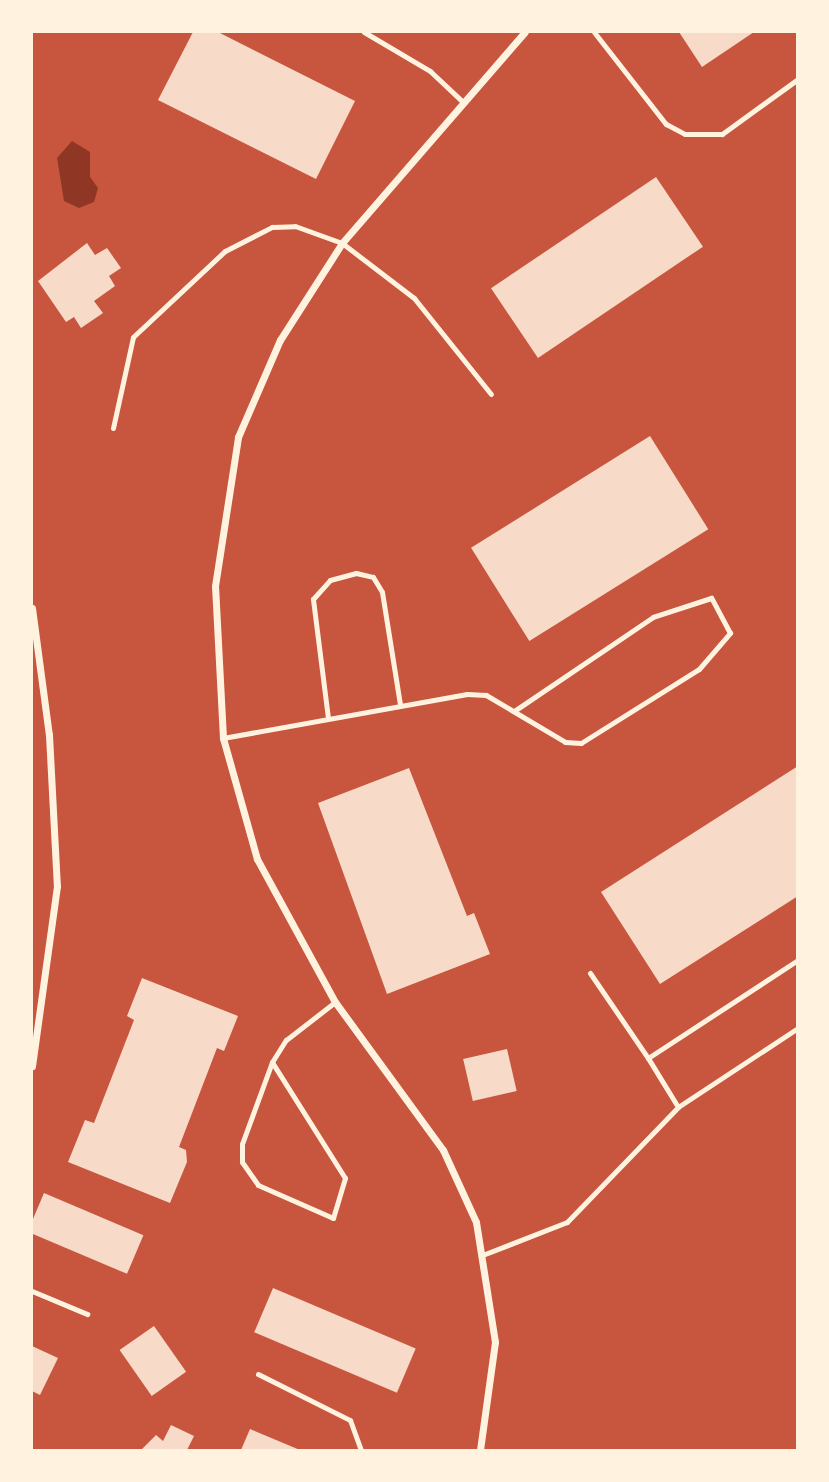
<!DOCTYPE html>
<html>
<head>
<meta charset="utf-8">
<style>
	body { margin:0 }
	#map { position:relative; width:829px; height:1482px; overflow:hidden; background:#c8553d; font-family:Overpass,sans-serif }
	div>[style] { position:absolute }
	.water>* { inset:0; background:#8f3625 }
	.building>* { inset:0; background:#f7dbc8; transform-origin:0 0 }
	.service>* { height:5px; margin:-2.5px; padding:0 2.5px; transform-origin:2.5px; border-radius:2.5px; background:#fff3e0 }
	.minor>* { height:7px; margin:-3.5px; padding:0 3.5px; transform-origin:3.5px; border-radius:3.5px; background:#fff3e0 }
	span { translate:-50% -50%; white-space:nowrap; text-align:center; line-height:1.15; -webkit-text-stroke:7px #fff3e0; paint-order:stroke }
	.frame { position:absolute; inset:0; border:33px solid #fff3e0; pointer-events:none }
</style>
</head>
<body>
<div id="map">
	<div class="water">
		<i style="clip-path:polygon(72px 141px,90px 152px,90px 177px,98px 188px,94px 202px,79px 208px,64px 201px,57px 158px)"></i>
	</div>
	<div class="building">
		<i style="clip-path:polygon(193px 32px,218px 32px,355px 101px,316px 179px,158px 100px)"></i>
		<i style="clip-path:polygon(679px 32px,754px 32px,702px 67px)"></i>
		<i style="left:656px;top:177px;width:84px;height:199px;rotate:56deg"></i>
		<i style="clip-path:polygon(87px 243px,95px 255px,107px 248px,121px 268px,109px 276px,115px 286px,94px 301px,103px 313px,81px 328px,74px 317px,66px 322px,38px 281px)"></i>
		<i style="left:650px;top:436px;width:110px;height:211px;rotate:58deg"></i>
		<i style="clip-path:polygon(798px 766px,798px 896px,660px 984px,601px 892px)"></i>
		<i style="clip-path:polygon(409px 768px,467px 916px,474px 913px,490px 954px,387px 994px,318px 803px)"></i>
		<i style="clip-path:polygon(142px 978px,238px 1016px,224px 1051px,217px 1048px,179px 1147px,186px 1150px,187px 1162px,170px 1203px,68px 1162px,85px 1120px,94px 1123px,134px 1020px,127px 1016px)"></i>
		<i style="left:507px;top:1049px;width:43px;height:45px;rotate:77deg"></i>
		<i style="left:44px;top:1193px;width:108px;height:42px;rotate:23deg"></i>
		<i style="left:273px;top:1288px;width:155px;height:48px;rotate:23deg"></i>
		<i style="left:154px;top:1326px;width:56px;height:42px;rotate:55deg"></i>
		<i style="clip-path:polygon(32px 1346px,58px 1358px,40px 1395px,32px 1391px)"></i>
		<i style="clip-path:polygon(171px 1425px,194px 1436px,187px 1450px,141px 1450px,156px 1435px,163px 1441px)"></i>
		<i style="clip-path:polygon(250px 1429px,300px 1450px,241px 1450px)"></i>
	</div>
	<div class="service">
		<i style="left:364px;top:32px;width:77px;rotate:30.6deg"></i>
		<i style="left:430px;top:71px;width:45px;rotate:43.2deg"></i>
		<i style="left:594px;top:32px;width:117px;rotate:52deg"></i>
		<i style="left:666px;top:124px;width:21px;rotate:28deg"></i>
		<i style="left:685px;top:134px;width:37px"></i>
		<i style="left:722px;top:134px;width:94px;rotate:-35.9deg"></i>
		<i style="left:113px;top:428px;width:93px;rotate:-77.6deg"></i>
		<i style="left:133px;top:337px;width:126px;rotate:-43.1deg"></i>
		<i style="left:225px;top:251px;width:53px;rotate:-27.1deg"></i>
		<i style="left:272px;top:227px;width:23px;rotate:-2deg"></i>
		<i style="left:295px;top:226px;width:50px;rotate:19.9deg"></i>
		<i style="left:342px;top:243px;width:91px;rotate:37.4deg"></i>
		<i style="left:414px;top:298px;width:123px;rotate:51.3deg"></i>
		<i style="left:328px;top:718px;width:120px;rotate:-97.2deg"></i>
		<i style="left:313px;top:599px;width:25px;rotate:-48deg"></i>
		<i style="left:330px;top:580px;width:27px;rotate:-15deg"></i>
		<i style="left:356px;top:573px;width:17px;rotate:13deg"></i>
		<i style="left:373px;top:577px;width:17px;rotate:59deg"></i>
		<i style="left:382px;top:592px;width:114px;rotate:80.9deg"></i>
		<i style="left:223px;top:738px;width:248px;rotate:-10.2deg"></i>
		<i style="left:467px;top:694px;width:19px;rotate:3deg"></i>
		<i style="left:486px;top:695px;width:92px;rotate:30.7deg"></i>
		<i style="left:565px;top:742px;width:16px;rotate:4deg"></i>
		<i style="left:581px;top:743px;width:139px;rotate:-32.1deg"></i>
		<i style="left:699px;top:669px;width:48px;rotate:-49.3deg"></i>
		<i style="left:730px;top:633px;width:40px;rotate:-118deg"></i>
		<i style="left:711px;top:598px;width:61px;rotate:161.9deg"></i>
		<i style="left:653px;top:617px;width:168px;rotate:145.9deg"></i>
		<i style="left:590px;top:973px;width:103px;rotate:55.7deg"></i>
		<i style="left:272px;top:1062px;width:87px;rotate:110.1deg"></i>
		<i style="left:242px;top:1144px;width:18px;rotate:90deg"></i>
		<i style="left:242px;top:1162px;width:28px;rotate:55deg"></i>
		<i style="left:258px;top:1185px;width:82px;rotate:23.7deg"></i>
		<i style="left:333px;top:1218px;width:42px;rotate:-73.3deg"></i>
		<i style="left:345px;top:1178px;width:137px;rotate:-122.2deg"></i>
		<i style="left:272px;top:1062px;width:26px;rotate:-58deg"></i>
		<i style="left:286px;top:1040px;width:62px;rotate:-37.8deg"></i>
		<i style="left:678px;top:1107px;width:57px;rotate:-121.5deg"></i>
		<i style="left:648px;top:1058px;width:179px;rotate:-33.2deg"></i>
		<i style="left:485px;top:1254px;width:88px;rotate:-21.3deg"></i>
		<i style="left:567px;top:1222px;width:160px;rotate:-46deg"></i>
		<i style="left:678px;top:1107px;width:144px;rotate:-33.4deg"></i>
		<i style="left:32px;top:1291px;width:60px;rotate:22.7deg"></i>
		<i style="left:258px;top:1374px;width:103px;rotate:26.6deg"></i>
		<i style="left:350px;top:1420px;width:32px;rotate:70deg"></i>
	</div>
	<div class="minor">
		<i style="left:32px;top:608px;width:128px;rotate:82.4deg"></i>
		<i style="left:49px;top:735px;width:151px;rotate:87deg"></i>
		<i style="left:57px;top:886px;width:182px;rotate:97.9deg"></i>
		<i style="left:480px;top:1450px;width:109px;rotate:-82.1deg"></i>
		<i style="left:495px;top:1342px;width:121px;rotate:-99deg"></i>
		<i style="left:476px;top:1222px;width:79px;rotate:-114.6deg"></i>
		<i style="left:443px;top:1150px;width:183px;rotate:-126.1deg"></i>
		<i style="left:335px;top:1002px;width:163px;rotate:-118.6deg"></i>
		<i style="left:257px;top:859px;width:126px;rotate:-105.7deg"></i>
		<i style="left:223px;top:738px;width:152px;rotate:-93deg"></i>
		<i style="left:215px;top:586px;width:151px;rotate:-81.2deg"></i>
		<i style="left:238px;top:437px;width:106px;rotate:-66.6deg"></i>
		<i style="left:280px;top:340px;width:115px;rotate:-57.4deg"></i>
		<i style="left:342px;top:243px;width:279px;rotate:-49.1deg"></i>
	</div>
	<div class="frame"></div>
</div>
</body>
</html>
